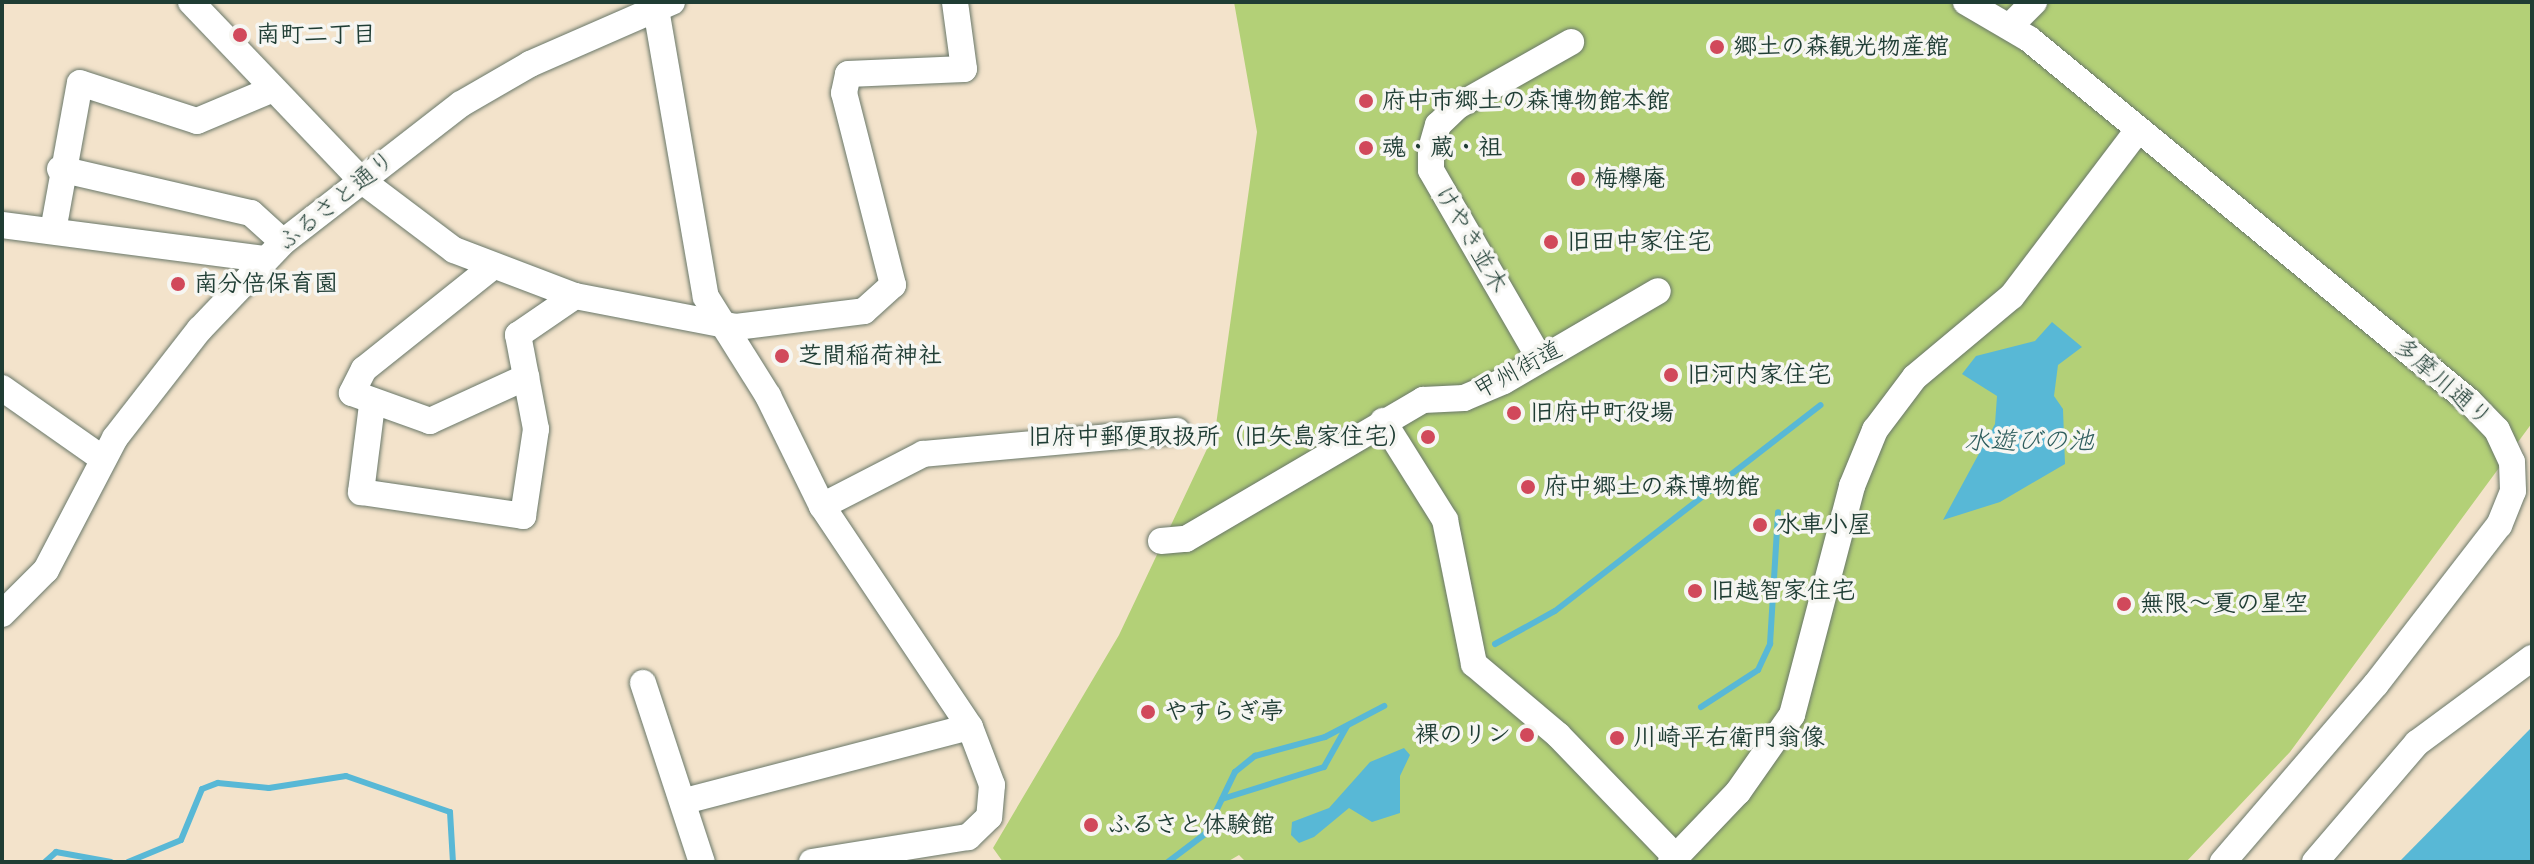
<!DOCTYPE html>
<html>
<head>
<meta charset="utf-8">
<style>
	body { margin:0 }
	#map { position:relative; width:2534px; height:864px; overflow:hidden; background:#f3e3cb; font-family:"Comic Neue","Klee One",sans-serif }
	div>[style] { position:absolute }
	.green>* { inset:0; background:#b3d077 }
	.water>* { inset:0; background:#58b8d6 }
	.stream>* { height:6px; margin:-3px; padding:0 3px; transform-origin:3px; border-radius:3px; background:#58b8d6 }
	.roads { filter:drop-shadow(0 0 2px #697769) drop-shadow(0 0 2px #697769) }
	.minor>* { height:26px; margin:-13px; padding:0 13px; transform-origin:13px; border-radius:13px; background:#fff }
	.dots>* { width:22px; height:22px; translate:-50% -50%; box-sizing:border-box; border:4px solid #f6f6f2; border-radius:50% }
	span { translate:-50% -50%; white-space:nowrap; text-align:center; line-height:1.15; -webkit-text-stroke:7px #f6f6f2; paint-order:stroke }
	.poi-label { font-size:24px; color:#1f3d34; font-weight:700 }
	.left { translate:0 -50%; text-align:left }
	.right { translate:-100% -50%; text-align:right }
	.street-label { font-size:24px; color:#1f3d34 }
	.water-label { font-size:26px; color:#2d5c5c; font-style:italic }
	.frame { position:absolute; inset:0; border:4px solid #1f3d34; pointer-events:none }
</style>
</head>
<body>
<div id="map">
	<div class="green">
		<i style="clip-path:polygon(1234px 2px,2532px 2px,2532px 423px,2290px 752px,2186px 862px,1246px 862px,1239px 855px,1227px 862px,1003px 862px,993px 848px,1119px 635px,1215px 432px,1257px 132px)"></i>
	</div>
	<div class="water">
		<i style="clip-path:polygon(2052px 322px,2082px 347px,2058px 365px,2054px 396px,2063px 409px,2065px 464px,2000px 502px,1943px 520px,1995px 424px,1997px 396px,1962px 374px,1976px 356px,2035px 341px)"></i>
		<i style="clip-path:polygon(2532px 727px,2532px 862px,2399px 862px)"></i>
		<i style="clip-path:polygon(1404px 748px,1410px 755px,1400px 776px,1400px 813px,1372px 822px,1349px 808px,1314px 837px,1299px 843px,1291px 835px,1292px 822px,1329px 808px,1370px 762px)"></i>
	</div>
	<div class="stream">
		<i style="left:1495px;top:644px;width:68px;rotate:-28.8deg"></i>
		<i style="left:1555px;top:611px;width:336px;rotate:-37.8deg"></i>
		<i style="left:1701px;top:707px;width:68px;rotate:-33deg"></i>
		<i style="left:1758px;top:670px;width:29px;rotate:-65deg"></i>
		<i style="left:1770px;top:644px;width:132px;rotate:-86.5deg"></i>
		<i style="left:1222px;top:799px;width:107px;rotate:-17.4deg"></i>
		<i style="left:1324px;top:767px;width:47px;rotate:-60.7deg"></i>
		<i style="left:45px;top:862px;width:15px;rotate:-42deg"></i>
		<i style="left:56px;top:852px;width:56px;rotate:10.3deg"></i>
		<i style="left:128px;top:862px;width:57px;rotate:-22.5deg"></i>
		<i style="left:181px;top:840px;width:55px;rotate:-67.6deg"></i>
		<i style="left:202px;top:789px;width:17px;rotate:-21deg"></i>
		<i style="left:218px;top:783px;width:51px;rotate:5.6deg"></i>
		<i style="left:269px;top:788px;width:78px;rotate:-8.9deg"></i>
		<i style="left:346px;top:776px;width:110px;rotate:19.1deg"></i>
		<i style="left:450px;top:812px;width:50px;rotate:86.6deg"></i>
		<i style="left:1168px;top:862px;width:46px;rotate:-37.1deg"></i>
		<i style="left:1205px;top:834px;width:69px;rotate:-64.2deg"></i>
		<i style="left:1235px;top:772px;width:26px;rotate:-39deg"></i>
		<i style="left:1255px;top:756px;width:73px;rotate:-15.2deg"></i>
		<i style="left:1325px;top:737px;width:67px;rotate:-27.7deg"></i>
	</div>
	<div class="roads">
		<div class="minor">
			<i style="left:191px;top:2px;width:246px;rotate:46.3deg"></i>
			<i style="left:361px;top:180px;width:116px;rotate:37deg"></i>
			<i style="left:454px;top:250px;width:129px;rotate:20.8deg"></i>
			<i style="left:575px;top:296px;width:164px;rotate:10.9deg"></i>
			<i style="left:736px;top:327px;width:129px;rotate:-7.1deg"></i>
			<i style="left:864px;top:311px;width:39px;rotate:-42deg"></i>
			<i style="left:893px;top:285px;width:198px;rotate:-104.3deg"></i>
			<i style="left:844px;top:93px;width:19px;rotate:-78deg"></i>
			<i style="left:848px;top:74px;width:116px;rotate:-2.5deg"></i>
			<i style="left:964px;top:69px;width:68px;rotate:-97.7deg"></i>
			<i style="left:1966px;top:2px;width:73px;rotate:30.4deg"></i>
			<i style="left:2029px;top:39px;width:570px;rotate:39.45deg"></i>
			<i style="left:2469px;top:401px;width:40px;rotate:46deg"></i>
			<i style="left:2497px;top:430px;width:35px;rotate:65deg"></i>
			<i style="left:2512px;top:462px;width:29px;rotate:88deg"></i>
			<i style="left:2513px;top:491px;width:37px;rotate:112deg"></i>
			<i style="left:2499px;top:525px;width:201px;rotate:127.7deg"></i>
			<i style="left:2376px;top:684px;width:235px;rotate:130.7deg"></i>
			<i style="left:656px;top:9px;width:292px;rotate:80.2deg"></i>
			<i style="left:706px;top:297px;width:117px;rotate:57.9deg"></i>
			<i style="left:768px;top:396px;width:123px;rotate:63.9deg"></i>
			<i style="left:822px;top:506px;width:266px;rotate:56.2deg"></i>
			<i style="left:970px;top:727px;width:62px;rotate:69.2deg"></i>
			<i style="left:992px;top:785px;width:32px;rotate:95deg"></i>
			<i style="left:989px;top:817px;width:29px;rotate:136deg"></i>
			<i style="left:968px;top:837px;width:158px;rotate:170.9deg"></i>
			<i style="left:2010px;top:26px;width:34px;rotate:-45deg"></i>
			<i style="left:60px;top:169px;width:196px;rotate:13deg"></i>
			<i style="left:251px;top:213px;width:43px;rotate:42.2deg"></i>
			<i style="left:2px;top:225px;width:264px;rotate:7.4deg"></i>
			<i style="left:53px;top:231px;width:150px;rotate:-79.7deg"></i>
			<i style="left:80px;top:83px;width:123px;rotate:18deg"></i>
			<i style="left:197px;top:121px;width:82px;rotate:-22.8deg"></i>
			<i style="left:492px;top:267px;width:164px;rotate:141.4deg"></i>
			<i style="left:364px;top:369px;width:27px;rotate:117deg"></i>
			<i style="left:352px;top:393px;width:83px;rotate:19.7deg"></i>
			<i style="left:430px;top:421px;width:106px;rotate:-24.6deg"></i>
			<i style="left:1540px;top:359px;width:218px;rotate:-120deg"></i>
			<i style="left:1431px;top:170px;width:21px;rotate:-90deg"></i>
			<i style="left:1431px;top:149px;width:25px;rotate:-74deg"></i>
			<i style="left:1438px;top:125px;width:28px;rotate:-44deg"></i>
			<i style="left:1458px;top:106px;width:130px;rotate:-29.5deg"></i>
			<i style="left:2px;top:388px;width:123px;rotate:35.1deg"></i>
			<i style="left:372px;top:405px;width:88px;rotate:97.2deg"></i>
			<i style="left:361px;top:492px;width:164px;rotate:8.4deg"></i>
			<i style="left:523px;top:516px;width:88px;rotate:-81.5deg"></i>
			<i style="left:536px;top:429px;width:96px;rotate:-100.8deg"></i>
			<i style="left:518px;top:335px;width:69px;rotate:-34.4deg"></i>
			<i style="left:1383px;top:421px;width:117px;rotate:57.9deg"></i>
			<i style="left:1445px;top:520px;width:147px;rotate:78.6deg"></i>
			<i style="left:1474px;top:664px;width:110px;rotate:40.2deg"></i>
			<i style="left:1558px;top:735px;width:168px;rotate:46deg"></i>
			<i style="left:822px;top:506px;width:114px;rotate:-27.2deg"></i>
			<i style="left:923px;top:454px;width:255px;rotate:-5.2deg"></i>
			<i style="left:1161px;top:541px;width:25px;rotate:-5deg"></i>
			<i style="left:1186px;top:539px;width:275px;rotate:-30.4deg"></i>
			<i style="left:1423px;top:400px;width:41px;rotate:-2.8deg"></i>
			<i style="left:1464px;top:398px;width:43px;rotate:-23deg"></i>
			<i style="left:1504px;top:381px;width:178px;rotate:-30.3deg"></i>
			<i style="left:2px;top:614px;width:62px;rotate:-45deg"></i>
			<i style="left:46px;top:570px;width:149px;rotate:-62.4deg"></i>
			<i style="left:115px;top:438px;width:138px;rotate:-52.1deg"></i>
			<i style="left:200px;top:329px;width:120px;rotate:-46.3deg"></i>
			<i style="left:283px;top:242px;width:225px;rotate:-37.8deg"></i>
			<i style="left:461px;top:104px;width:80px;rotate:-30.1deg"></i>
			<i style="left:530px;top:64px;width:155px;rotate:-23.6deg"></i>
			<i style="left:643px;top:683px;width:188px;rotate:71.8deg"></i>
			<i style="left:685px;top:801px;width:294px;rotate:-14.6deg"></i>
			<i style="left:1671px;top:862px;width:97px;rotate:-46.3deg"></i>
			<i style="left:1738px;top:792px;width:94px;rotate:-55deg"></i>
			<i style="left:1792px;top:715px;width:237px;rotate:-75.3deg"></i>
			<i style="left:1852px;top:486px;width:61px;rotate:-67.7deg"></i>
			<i style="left:1875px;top:430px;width:66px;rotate:-53deg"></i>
			<i style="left:1915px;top:377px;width:126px;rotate:-39.9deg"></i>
			<i style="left:2012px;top:296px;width:208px;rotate:-52.8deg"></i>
			<i style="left:2315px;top:862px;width:157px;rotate:-49.4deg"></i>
			<i style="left:2417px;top:743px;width:143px;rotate:-36.5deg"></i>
		</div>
	</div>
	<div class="dots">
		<i style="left:240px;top:35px;background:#d1495b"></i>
		<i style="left:1717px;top:47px;background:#d1495b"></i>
		<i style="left:1366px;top:101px;background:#d1495b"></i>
		<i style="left:1366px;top:148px;background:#d1495b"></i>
		<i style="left:1578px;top:179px;background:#d1495b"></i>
		<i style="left:1551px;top:242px;background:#d1495b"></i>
		<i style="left:178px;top:284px;background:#d1495b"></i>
		<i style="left:782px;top:356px;background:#d1495b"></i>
		<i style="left:1671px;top:375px;background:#d1495b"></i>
		<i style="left:1514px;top:413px;background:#d1495b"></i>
		<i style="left:1428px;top:437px;background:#d1495b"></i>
		<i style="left:1528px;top:487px;background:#d1495b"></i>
		<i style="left:1760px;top:525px;background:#d1495b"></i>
		<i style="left:1695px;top:591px;background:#d1495b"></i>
		<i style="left:2124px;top:604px;background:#d1495b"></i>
		<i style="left:1148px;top:712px;background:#d1495b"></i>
		<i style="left:1527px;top:735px;background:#d1495b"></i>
		<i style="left:1617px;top:738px;background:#d1495b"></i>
		<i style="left:1091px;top:825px;background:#d1495b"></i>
	</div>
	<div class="poi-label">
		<span class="left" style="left:256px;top:35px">南町二丁目</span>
		<span class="left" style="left:1733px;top:47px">郷土の森観光物産館</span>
		<span class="left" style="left:1382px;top:101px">府中市郷土の森博物館本館</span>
		<span class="left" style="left:1382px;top:148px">魂・蔵・祖</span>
		<span class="left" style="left:1594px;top:179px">梅欅庵</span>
		<span class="left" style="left:1567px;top:242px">旧田中家住宅</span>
		<span class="left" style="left:194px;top:284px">南分倍保育園</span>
		<span class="left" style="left:798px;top:356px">芝間稲荷神社</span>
		<span class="left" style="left:1687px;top:375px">旧河内家住宅</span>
		<span class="left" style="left:1530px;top:413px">旧府中町役場</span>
		<span class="right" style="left:1412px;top:437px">旧府中郵便取扱所（旧矢島家住宅）</span>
		<span class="left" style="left:1544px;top:487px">府中郷土の森博物館</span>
		<span class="left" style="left:1776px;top:525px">水車小屋</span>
		<span class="left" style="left:1711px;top:591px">旧越智家住宅</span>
		<span class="left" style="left:2140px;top:604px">無限～夏の星空</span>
		<span class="left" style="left:1164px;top:712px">やすらぎ亭</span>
		<span class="right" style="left:1511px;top:735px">裸のリン</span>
		<span class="left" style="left:1633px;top:738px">川崎平右衛門翁像</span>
		<span class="left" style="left:1107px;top:825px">ふるさと体験館</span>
	</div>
	<div class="street-label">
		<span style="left:336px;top:201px;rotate:-39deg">ふるさと通り</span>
		<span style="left:1471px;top:239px;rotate:60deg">けやき並木</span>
		<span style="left:1518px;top:370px;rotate:-28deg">甲州街道</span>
		<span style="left:2443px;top:382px;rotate:41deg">多摩川通り</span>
	</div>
	<div class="water-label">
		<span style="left:2029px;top:442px">水遊びの池</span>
	</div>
	<div class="frame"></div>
</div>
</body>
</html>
